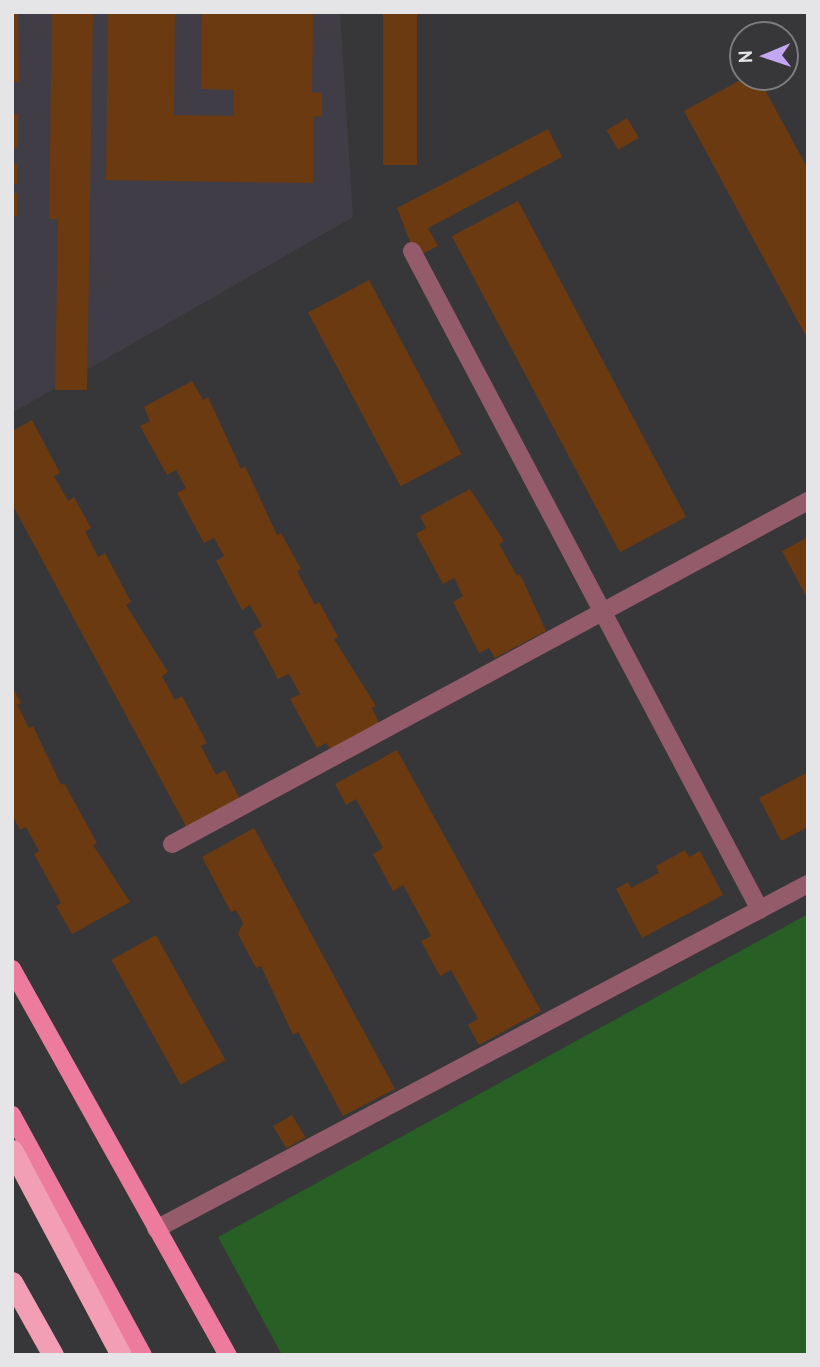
<!DOCTYPE html>
<html>
<head>
<meta charset="utf-8">
<style>
	body { margin:0 }
	#map { position:relative; width:820px; height:1367px; overflow:hidden; background:#373639; font-family:"PT Sans",sans-serif }
	div>[style] { position:absolute }
	.built>* { inset:0; background:#413d46 }
	.green>* { inset:0; background:#285f25 }
	.building>* { inset:0; background:#6c3a11; transform-origin:0 0 }
	.minor>* { height:18px; margin:-9px; padding:0 9px; transform-origin:9px; border-radius:9px; background:#945b6b }
	.major>* { height:18px; margin:-9px; padding:0 9px; transform-origin:9px; border-radius:9px; background:#ed7b9d }
	.highway>* { height:21px; margin:-10.5px; padding:0 10.5px; transform-origin:10.5px; border-radius:10.5px; background:#f29fb5 }
	span { translate:-50% -50%; white-space:nowrap; text-align:center; line-height:1.15; -webkit-text-stroke:7px #373639; paint-order:stroke }
	.frame { position:absolute; inset:0; border:14px solid #e5e4e6; pointer-events:none }
	.north { position:absolute; left:729px; top:21px; width:70px; height:70px; box-sizing:border-box; background:#373639; border:2px solid #7d7c7e; border-radius:50%; rotate:268deg; font-size:19px; font-weight:700; line-height:28px; text-align:center; color:#e5e4e6 }
	.north::after { content:''; display:block; margin:auto; width:24px; height:32px; background:#c3a7f2; clip-path:polygon(50% 0,100% 100%,50% 72%,0 100%) }
</style>
</head>
<body>
<div id="map">
	<div class="built">
		<i style="clip-path:polygon(12px 12px,340px 12px,353px 217px,12px 413px)"></i>
	</div>
	<div class="green">
		<i style="clip-path:polygon(808px 914px,808px 1355px,282px 1355px,218px 1237px)"></i>
	</div>
	<div class="building">
		<i style="clip-path:polygon(52px 12px,93px 12px,87px 390px,55px 390px,58px 219px,49px 219px)"></i>
		<i style="clip-path:polygon(108px 12px,175px 12px,174px 115px,233px 116px,234px 90px,201px 89px,202px 12px,313px 12px,312px 92px,322px 93px,322px 117px,314px 116px,313px 183px,106px 180px)"></i>
		<i style="left:383px;top:12px;width:34px;height:153px"></i>
		<i style="clip-path:polygon(12px 13px,18px 13px,19px 82px,12px 81px)"></i>
		<i style="clip-path:polygon(746px 77px,758px 77px,808px 169px,808px 340px,684px 111px)"></i>
		<i style="left:12px;top:114px;width:6px;height:34px"></i>
		<i style="left:627px;top:118px;width:23px;height:24px;rotate:59deg"></i>
		<i style="clip-path:polygon(548px 129px,562px 157px,428px 228px,438px 246px,416px 257px,397px 208px)"></i>
		<i style="left:12px;top:164px;width:5px;height:20px"></i>
		<i style="left:17px;top:193px;width:23px;height:5px;rotate:90deg"></i>
		<i style="left:518px;top:201px;width:358px;height:75px;rotate:62deg"></i>
		<i style="left:369px;top:280px;width:197px;height:69px;rotate:62deg"></i>
		<i style="clip-path:polygon(192px 381px,203px 400px,208px 397px,241px 469px,245px 466px,277px 535px,281px 533px,301px 569px,297px 571px,315px 605px,319px 602px,338px 637px,334px 639px,376px 706px,372px 708px,381px 727px,333px 754px,326px 743px,317px 748px,290px 699px,300px 694px,289px 674px,278px 679px,253px 632px,262px 626px,250px 605px,242px 610px,216px 561px,224px 556px,214px 538px,204px 543px,177px 493px,186px 488px,176px 470px,167px 475px,140px 426px,150px 421px,144px 407px)"></i>
		<i style="clip-path:polygon(32px 420px,60px 473px,54px 476px,68px 501px,74px 497px,91px 528px,85px 531px,98px 557px,105px 553px,131px 602px,126px 605px,168px 672px,162px 676px,175px 700px,182px 696px,207px 743px,201px 746px,216px 775px,225px 770px,240px 799px,187px 828px,12px 504px,12px 431px)"></i>
		<i style="clip-path:polygon(470px 489px,504px 541px,499px 544px,517px 576px,520px 574px,546px 631px,495px 658px,489px 648px,479px 653px,453px 602px,463px 596px,454px 578px,443px 584px,416px 534px,426px 528px,420px 516px)"></i>
		<i style="clip-path:polygon(808px 537px,808px 600px,782px 551px)"></i>
		<i style="clip-path:polygon(12px 687px,21px 703px,17px 705px,29px 728px,33px 726px,61px 785px,64px 783px,97px 843px,93px 845px,130px 902px,72px 934px,56px 906px,61px 903px,34px 854px,39px 851px,26px 827px,20px 830px,12px 815px)"></i>
		<i style="clip-path:polygon(397px 750px,541px 1011px,479px 1045px,468px 1025px,478px 1019px,451px 970px,440px 976px,421px 941px,431px 936px,403px 885px,393px 891px,373px 854px,383px 848px,356px 799px,346px 805px,335px 784px)"></i>
		<i style="clip-path:polygon(808px 772px,808px 827px,781px 841px,759px 798px)"></i>
		<i style="clip-path:polygon(254px 828px,395px 1089px,343px 1116px,298px 1032px,293px 1035px,261px 966px,256px 968px,238px 934px,243px 923px,236px 910px,231px 912px,202px 857px)"></i>
		<i style="clip-path:polygon(685px 850px,689px 857px,700px 851px,723px 895px,642px 938px,616px 889px,628px 882px,631px 888px,659px 873px,656px 866px)"></i>
		<i style="left:156px;top:935px;width:143px;height:51px;rotate:61deg"></i>
		<i style="left:292px;top:1115px;width:26px;height:22px;rotate:59deg"></i>
	</div>
	<div class="minor">
		<i style="left:412px;top:251px;width:745px;rotate:62.16deg"></i>
		<i style="left:172px;top:844px;width:723px;rotate:-28.34deg"></i>
		<i style="left:156px;top:1229px;width:738px;rotate:-27.89deg"></i>
	</div>
	<div class="major">
		<i style="left:12px;top:969px;width:442px;rotate:60.8deg"></i>
		<i style="left:12px;top:1115px;width:273px;rotate:61.4deg"></i>
	</div>
	<div class="highway">
		<i style="left:12px;top:1150px;width:232px;rotate:62deg"></i>
		<i style="left:12px;top:1282px;width:84px;rotate:60.7deg"></i>
	</div>
	<div class="frame"></div>
	<div class="north">N</div>
</div>
</body>
</html>
